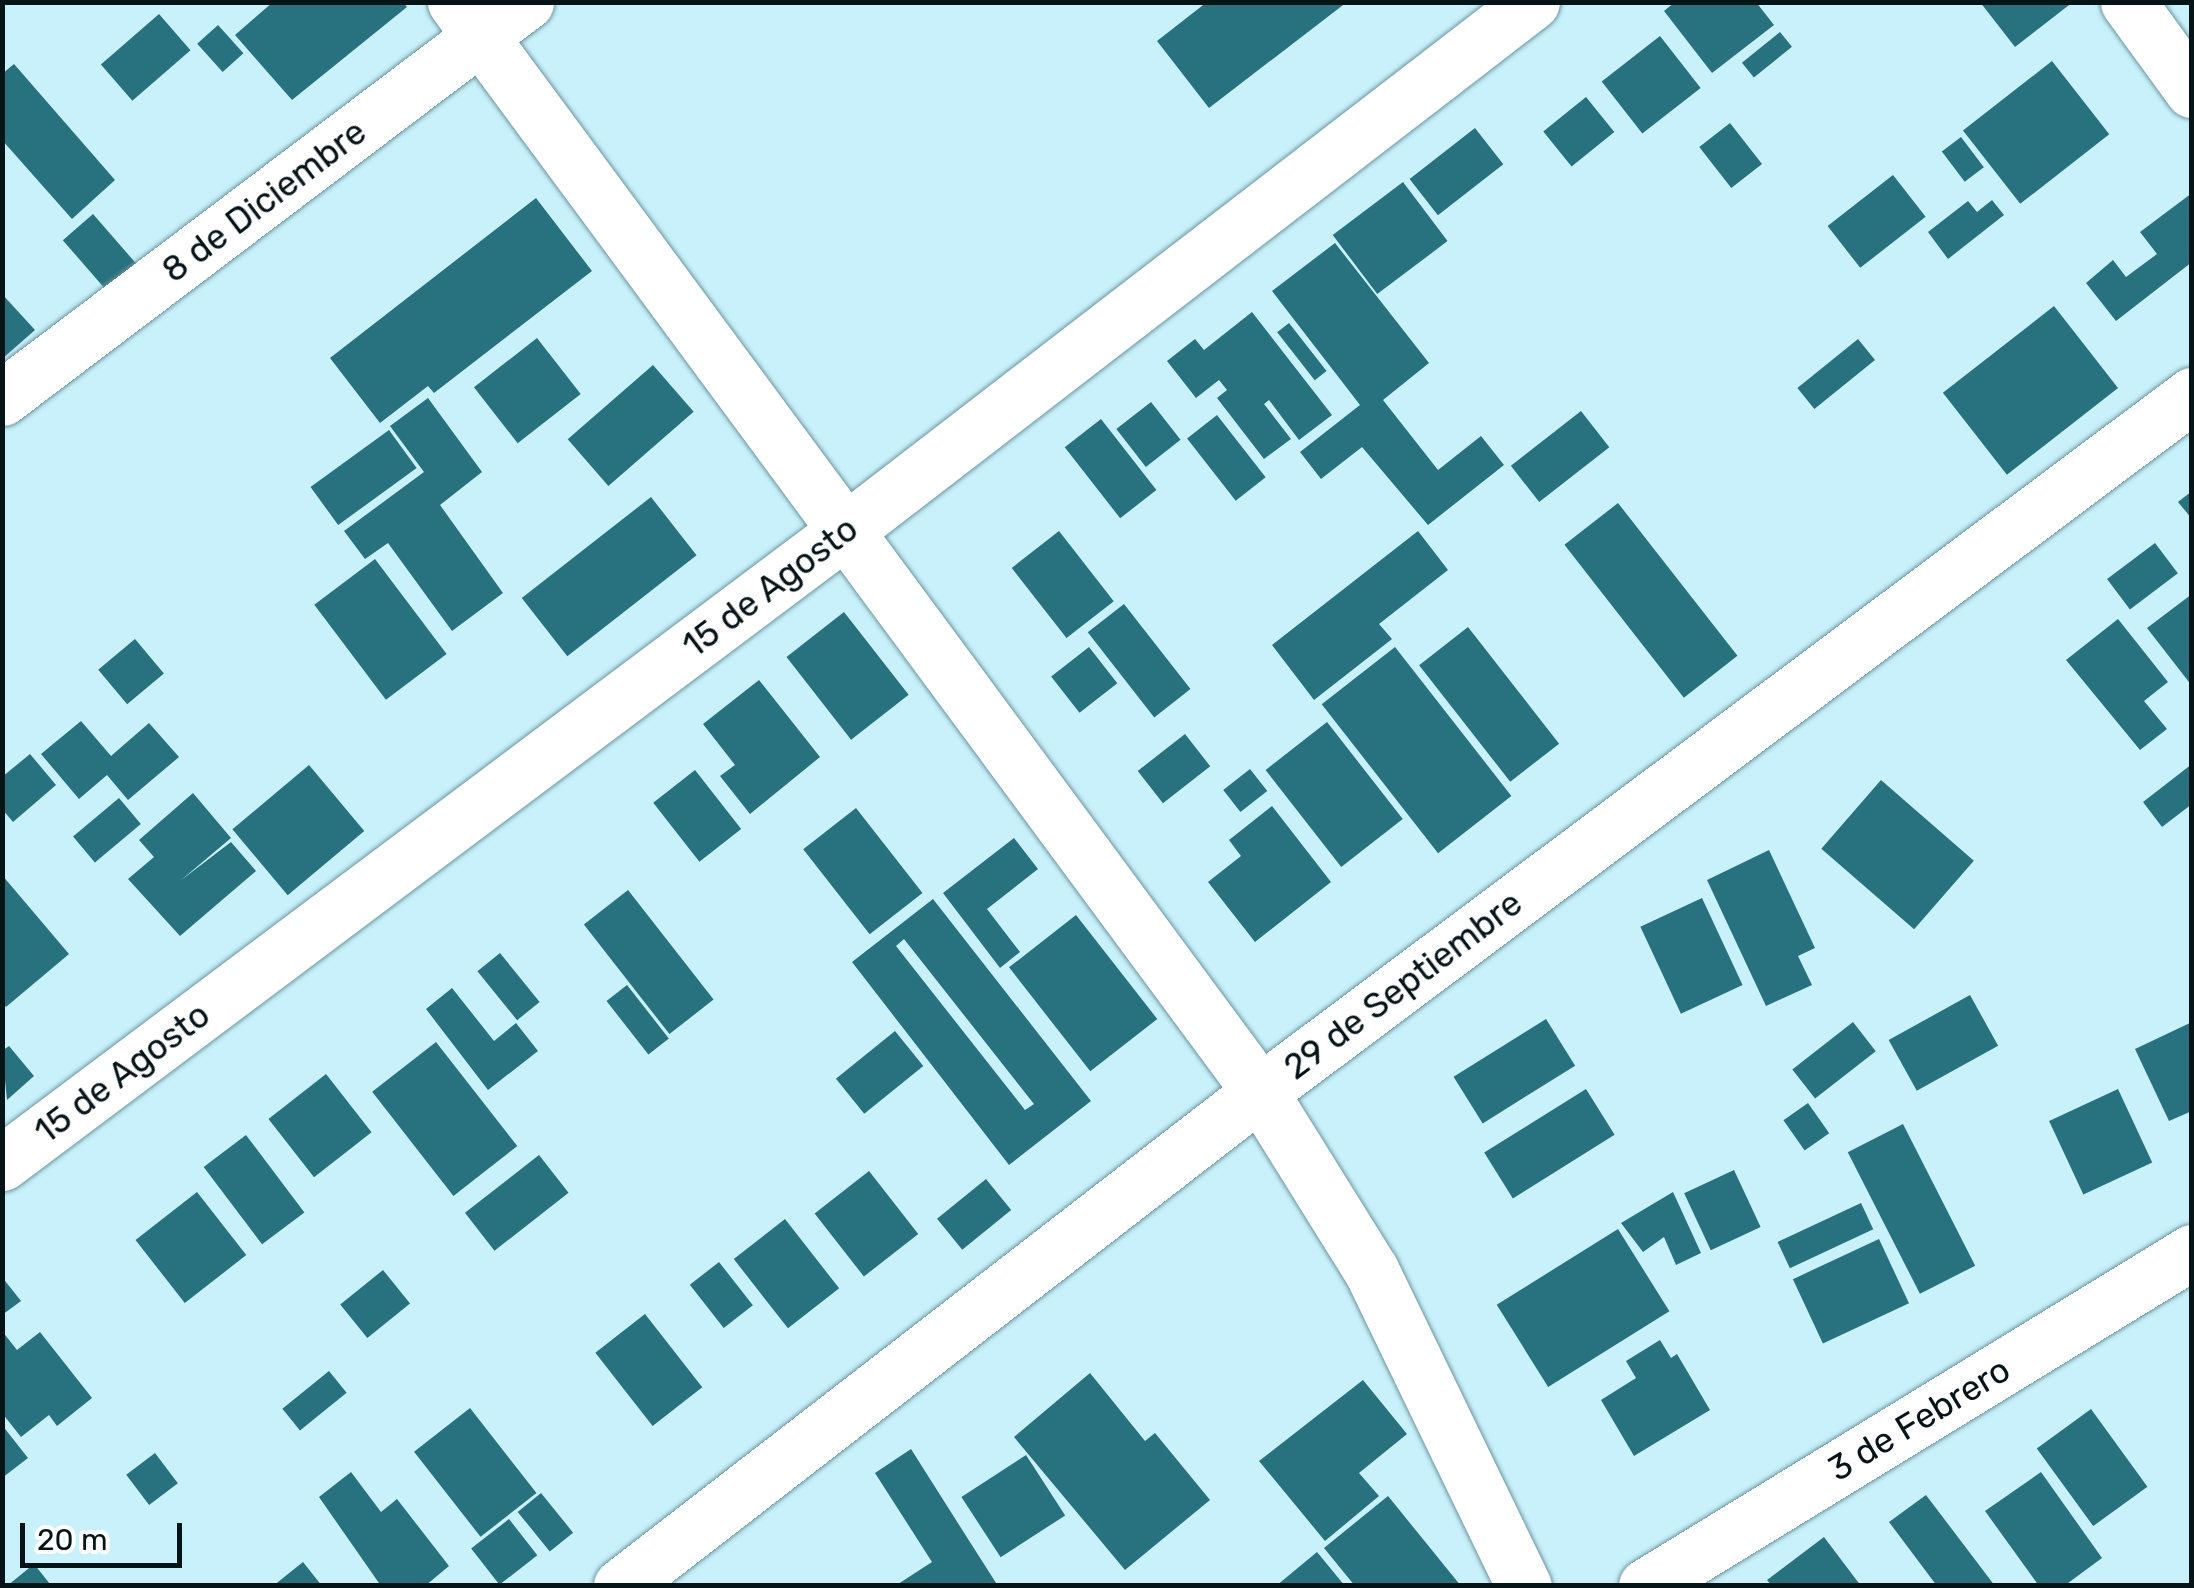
<!DOCTYPE html>
<html>
<head>
<meta charset="utf-8">
<style>
	body { margin:0 }
	#map { position:relative; width:2194px; height:1588px; overflow:hidden; background:#c8f1fb; font-family:Rubik,sans-serif }
	div>[style] { position:absolute }
	.building>* { inset:0; background:#28717f; transform-origin:0 0 }
	.roads { filter:drop-shadow(0 0 2px #6d949d) drop-shadow(0 0 2px #6d949d) }
	.minor>* { height:55px; margin:-27.5px; padding:0 27.5px; transform-origin:27.5px; border-radius:27.5px; background:#fff }
	span { translate:-50% -50%; white-space:nowrap; text-align:center; line-height:1.15; -webkit-text-stroke:8px #fff; paint-order:stroke }
	.street-label { font-size:35px; color:#061418 }
	.frame { position:absolute; inset:0; border:5px solid #061418; pointer-events:none }
	.scale { position:absolute; left:20px; top:1523px; width:162px; height:45px; box-sizing:border-box; border:5px solid #061418; border-top:0; padding-left:12px; font-size:30px; line-height:35px; white-space:nowrap; color:#061418; -webkit-text-stroke:8px #fff; paint-order:stroke }
</style>
</head>
<body>
<div id="map">
	<div class="building">
		<i style="clip-path:polygon(273px 2px,403px 2px,407px 7px,292px 100px,235px 35px)"></i>
		<i style="clip-path:polygon(1207px 2px,1347px 2px,1209px 108px,1157px 41px)"></i>
		<i style="clip-path:polygon(1675px 2px,1756px 2px,1774px 25px,1712px 73px,1664px 11px)"></i>
		<i style="clip-path:polygon(1980px 2px,2073px 2px,2015px 47px)"></i>
		<i style="left:159px;top:14px;width:48px;height:77px;rotate:49deg"></i>
		<i style="left:218px;top:25px;width:38px;height:28px;rotate:48deg"></i>
		<i style="left:1780px;top:32px;width:19px;height:49px;rotate:51deg"></i>
		<i style="left:1660px;top:36px;width:66px;height:74px;rotate:52deg"></i>
		<i style="left:2052px;top:61px;width:93px;height:113px;rotate:52deg"></i>
		<i style="clip-path:polygon(14px 64px,115px 180px,72px 219px,2px 140px,2px 74px)"></i>
		<i style="left:1586px;top:97px;width:45px;height:55px;rotate:51deg"></i>
		<i style="left:1730px;top:123px;width:52px;height:39px;rotate:52deg"></i>
		<i style="left:1475px;top:128px;width:46px;height:83px;rotate:52deg"></i>
		<i style="left:1961px;top:137px;width:38px;height:24px;rotate:53deg"></i>
		<i style="left:1893px;top:175px;width:53px;height:83px;rotate:52deg"></i>
		<i style="left:1403px;top:182px;width:74px;height:88px;rotate:53deg"></i>
		<i style="clip-path:polygon(2192px 193px,2192px 262px,2116px 321px,2086px 283px,2113px 260px,2126px 277px,2157px 254px,2140px 232px)"></i>
		<i style="clip-path:polygon(536px 198px,592px 271px,434px 393px,428px 386px,380px 423px,330px 358px)"></i>
		<i style="clip-path:polygon(1992px 200px,2004px 215px,1948px 259px,1928px 232px,1968px 201px,1977px 212px)"></i>
		<i style="left:93px;top:214px;width:65px;height:40px;rotate:49deg"></i>
		<i style="clip-path:polygon(1335px 243px,1429px 363px,1383px 400px,1438px 470px,1481px 436px,1504px 465px,1428px 525px,1362px 447px,1321px 479px,1300px 452px,1360px 405px,1272px 291px)"></i>
		<i style="clip-path:polygon(2px 294px,35px 330px,2px 359px)"></i>
		<i style="left:2054px;top:306px;width:104px;height:141px;rotate:52deg"></i>
		<i style="clip-path:polygon(1252px 312px,1332px 415px,1299px 440px,1269px 400px,1264px 404px,1291px 439px,1264px 459px,1217px 398px,1227px 390px,1219px 380px,1196px 398px,1167px 361px,1195px 339px,1204px 350px)"></i>
		<i style="left:1289px;top:323px;width:61px;height:15px;rotate:52deg"></i>
		<i style="left:537px;top:338px;width:71px;height:80px;rotate:52deg"></i>
		<i style="left:1858px;top:339px;width:27px;height:78px;rotate:51deg"></i>
		<i style="left:653px;top:365px;width:62px;height:113px;rotate:49deg"></i>
		<i style="clip-path:polygon(428px 398px,482px 472px,440px 505px,503px 593px,452px 631px,388px 543px,365px 559px,344px 531px,424px 472px,390px 426px)"></i>
		<i style="left:1151px;top:402px;width:48px;height:44px;rotate:52deg"></i>
		<i style="left:1581px;top:411px;width:46px;height:89px;rotate:52deg"></i>
		<i style="left:1217px;top:415px;width:79px;height:38px;rotate:52deg"></i>
		<i style="left:1101px;top:419px;width:90px;height:46px;rotate:52deg"></i>
		<i style="left:389px;top:430px;width:47px;height:97px;rotate:54deg"></i>
		<i style="clip-path:polygon(2192px 491px,2192px 519px,2178px 502px)"></i>
		<i style="left:651px;top:497px;width:74px;height:164px;rotate:52deg"></i>
		<i style="left:1618px;top:503px;width:194px;height:68px;rotate:52deg"></i>
		<i style="left:1059px;top:531px;width:89px;height:60px;rotate:52deg"></i>
		<i style="clip-path:polygon(1418px 531px,1448px 570px,1379px 624px,1392px 639px,1314px 700px,1272px 645px)"></i>
		<i style="left:2155px;top:543px;width:38px;height:60px;rotate:53deg"></i>
		<i style="left:375px;top:559px;width:119px;height:76px;rotate:53deg"></i>
		<i style="clip-path:polygon(2192px 594px,2192px 686px,2147px 628px)"></i>
		<i style="left:1124px;top:604px;width:108px;height:46px;rotate:52deg"></i>
		<i style="left:844px;top:612px;width:105px;height:73px;rotate:52deg"></i>
		<i style="clip-path:polygon(2118px 619px,2168px 682px,2144px 701px,2167px 729px,2140px 750px,2066px 660px)"></i>
		<i style="left:1468px;top:627px;width:148px;height:62px;rotate:52deg"></i>
		<i style="left:135px;top:639px;width:45px;height:48px;rotate:50deg"></i>
		<i style="left:1089px;top:647px;width:46px;height:48px;rotate:52deg"></i>
		<i style="left:1395px;top:647px;width:189px;height:93px;rotate:52deg"></i>
		<i style="clip-path:polygon(759px 680px,820px 757px,750px 814px,720px 776px,735px 765px,703px 724px)"></i>
		<i style="clip-path:polygon(81px 721px,111px 756px,149px 723px,179px 757px,128px 800px,107px 775px,79px 799px,41px 754px)"></i>
		<i style="left:1327px;top:722px;width:123px;height:78px;rotate:52deg"></i>
		<i style="left:1185px;top:734px;width:41px;height:60px;rotate:52deg"></i>
		<i style="clip-path:polygon(30px 754px,56px 785px,13px 822px,2px 809px,2px 777px)"></i>
		<i style="clip-path:polygon(2192px 764px,2192px 804px,2162px 827px,2143px 802px)"></i>
		<i style="left:309px;top:765px;width:86px;height:100px;rotate:50deg"></i>
		<i style="left:1250px;top:769px;width:28px;height:34px;rotate:52deg"></i>
		<i style="left:695px;top:770px;width:75px;height:53px;rotate:52deg"></i>
		<i style="left:1881px;top:780px;width:123px;height:91px;rotate:41deg"></i>
		<i style="clip-path:polygon(193px 793px,231px 838px,180px 881px,231px 842px,256px 871px,180px 936px,128px 879px,154px 857px,139px 840px)"></i>
		<i style="left:119px;top:798px;width:34px;height:60px;rotate:50deg"></i>
		<i style="clip-path:polygon(1272px 806px,1331px 882px,1255px 942px,1208px 882px,1241px 856px,1229px 840px)"></i>
		<i style="left:856px;top:808px;width:108px;height:67px;rotate:52deg"></i>
		<i style="clip-path:polygon(1014px 838px,1038px 869px,987px 909px,1020px 952px,1000px 968px,943px 893px)"></i>
		<i style="clip-path:polygon(1769px 850px,1815px 948px,1798px 956px,1812px 985px,1766px 1006px,1707px 880px)"></i>
		<i style="clip-path:polygon(2px 875px,69px 954px,6px 1007px,2px 1002px)"></i>
		<i style="left:628px;top:890px;width:139px;height:56px;rotate:52deg"></i>
		<i style="left:1702px;top:898px;width:96px;height:68px;rotate:65deg"></i>
		<i style="clip-path:polygon(evenodd,933px 899px,1091px 1101px,1009px 1165px,852px 962px,933px 899px,904px 939px,1034px 1104px,1025px 1110px,896px 946px,904px 939px)"></i>
		<i style="left:1076px;top:915px;width:132px;height:85px;rotate:52deg"></i>
		<i style="left:500px;top:953px;width:63px;height:29px;rotate:51deg"></i>
		<i style="left:627px;top:985px;width:68px;height:26px;rotate:52deg"></i>
		<i style="clip-path:polygon(452px 988px,494px 1041px,516px 1023px,538px 1051px,488px 1090px,426px 1009px)"></i>
		<i style="left:1970px;top:995px;width:58px;height:93px;rotate:61deg"></i>
		<i style="left:1546px;top:1019px;width:55px;height:109px;rotate:58deg"></i>
		<i style="left:1853px;top:1022px;width:37px;height:77px;rotate:52deg"></i>
		<i style="clip-path:polygon(2192px 1022px,2192px 1111px,2169px 1121px,2135px 1049px)"></i>
		<i style="left:895px;top:1031px;width:45px;height:76px;rotate:51deg"></i>
		<i style="left:436px;top:1042px;width:132px;height:81px;rotate:52deg"></i>
		<i style="clip-path:polygon(9px 1046px,34px 1076px,7px 1100px,2px 1051px)"></i>
		<i style="left:326px;top:1074px;width:74px;height:73px;rotate:52deg"></i>
		<i style="left:1586px;top:1089px;width:54px;height:120px;rotate:58deg"></i>
		<i style="left:2118px;top:1089px;width:81px;height:76px;rotate:65deg"></i>
		<i style="left:1808px;top:1103px;width:37px;height:30px;rotate:55deg"></i>
		<i style="left:1903px;top:1124px;width:159px;height:62px;rotate:63deg"></i>
		<i style="left:246px;top:1135px;width:97px;height:53px;rotate:53deg"></i>
		<i style="left:539px;top:1155px;width:48px;height:94px;rotate:52deg"></i>
		<i style="left:1734px;top:1170px;width:63px;height:55px;rotate:65deg"></i>
		<i style="left:869px;top:1171px;width:80px;height:69px;rotate:52deg"></i>
		<i style="left:986px;top:1179px;width:40px;height:63px;rotate:51deg"></i>
		<i style="left:197px;top:1192px;width:80px;height:78px;rotate:52deg"></i>
		<i style="clip-path:polygon(1673px 1192px,1701px 1253px,1676px 1265px,1664px 1237px,1643px 1252px,1621px 1223px)"></i>
		<i style="left:1861px;top:1203px;width:29px;height:92px;rotate:65deg"></i>
		<i style="left:785px;top:1219px;width:88px;height:65px;rotate:52deg"></i>
		<i style="left:1618px;top:1229px;width:97px;height:143px;rotate:58deg"></i>
		<i style="left:1879px;top:1239px;width:71px;height:95px;rotate:65deg"></i>
		<i style="left:719px;top:1262px;width:55px;height:37px;rotate:52deg"></i>
		<i style="left:383px;top:1270px;width:43px;height:55px;rotate:51deg"></i>
		<i style="clip-path:polygon(2px 1277px,21px 1301px,2px 1315px)"></i>
		<i style="left:645px;top:1314px;width:93px;height:63px;rotate:52deg"></i>
		<i style="clip-path:polygon(2px 1331px,17px 1350px,40px 1332px,92px 1398px,57px 1426px,49px 1415px,21px 1437px,2px 1413px)"></i>
		<i style="clip-path:polygon(1660px 1340px,1671px 1358px,1677px 1354px,1710px 1410px,1634px 1456px,1601px 1400px,1636px 1378px,1626px 1361px)"></i>
		<i style="left:329px;top:1371px;width:28px;height:60px;rotate:51deg"></i>
		<i style="clip-path:polygon(1090px 1373px,1145px 1441px,1155px 1433px,1210px 1500px,1125px 1570px,1014px 1437px)"></i>
		<i style="clip-path:polygon(1363px 1380px,1407px 1434px,1359px 1473px,1379px 1496px,1325px 1541px,1259px 1461px)"></i>
		<i style="left:470px;top:1408px;width:108px;height:71px;rotate:52deg"></i>
		<i style="left:2091px;top:1409px;width:96px;height:67px;rotate:54deg"></i>
		<i style="clip-path:polygon(2px 1425px,28px 1458px,2px 1478px)"></i>
		<i style="clip-path:polygon(911px 1449px,968px 1539px,998px 1586px,895px 1586px,932px 1562px,875px 1473px)"></i>
		<i style="left:155px;top:1453px;width:38px;height:36px;rotate:53deg"></i>
		<i style="left:1026px;top:1455px;width:72px;height:77px;rotate:57deg"></i>
		<i style="clip-path:polygon(351px 1472px,381px 1512px,397px 1499px,449px 1566px,425px 1586px,381px 1586px,319px 1497px)"></i>
		<i style="clip-path:polygon(2041px 1472px,2102px 1558px,2064px 1586px,2039px 1586px,1985px 1511px)"></i>
		<i style="left:541px;top:1493px;width:51px;height:30px;rotate:51deg"></i>
		<i style="clip-path:polygon(1926px 1495px,1995px 1586px,1937px 1586px,1889px 1522px)"></i>
		<i style="clip-path:polygon(1388px 1496px,1461px 1586px,1355px 1586px,1324px 1548px)"></i>
		<i style="left:509px;top:1519px;width:46px;height:48px;rotate:52deg"></i>
		<i style="clip-path:polygon(1824px 1537px,1861px 1586px,1772px 1586px,1767px 1580px)"></i>
		<i style="clip-path:polygon(1317px 1552px,1345px 1586px,1276px 1586px)"></i>
		<i style="clip-path:polygon(303px 1562px,322px 1586px,273px 1586px)"></i>
		<i style="clip-path:polygon(34px 1564px,50px 1584px,7px 1586px)"></i>
	</div>
	<div class="roads">
		<div class="minor">
			<i style="left:455px;top:2px;width:1355px;rotate:53.55deg"></i>
			<i style="left:1260px;top:1092px;width:210px;rotate:58.1deg"></i>
			<i style="left:1371px;top:1270px;width:351px;rotate:64.2deg"></i>
			<i style="left:2128px;top:2px;width:109px;rotate:54deg"></i>
			<i style="left:2px;top:398px;width:657px;rotate:-37.08deg"></i>
			<i style="left:2px;top:1163px;width:1059px;rotate:-36.86deg"></i>
			<i style="left:849px;top:528px;width:862px;rotate:-37.6deg"></i>
			<i style="left:621px;top:1586px;width:808px;rotate:-37.71deg"></i>
			<i style="left:1260px;top:1092px;width:1164px;rotate:-36.79deg"></i>
			<i style="left:1646px;top:1586px;width:640px;rotate:-31.46deg"></i>
		</div>
	</div>
	<div class="street-label">
		<span style="left:264px;top:201px;rotate:-37deg">8 de Diciembre</span>
		<span style="left:770px;top:587px;rotate:-37deg">15 de Agosto</span>
		<span style="left:1403px;top:985px;rotate:-37deg">29 de Septiembre</span>
		<span style="left:122px;top:1073px;rotate:-37deg">15 de Agosto</span>
		<span style="left:1919px;top:1419px;rotate:-31deg">3 de Febrero</span>
	</div>
	<div class="frame"></div>
	<div class="scale">20 m</div>
</div>
</body>
</html>
